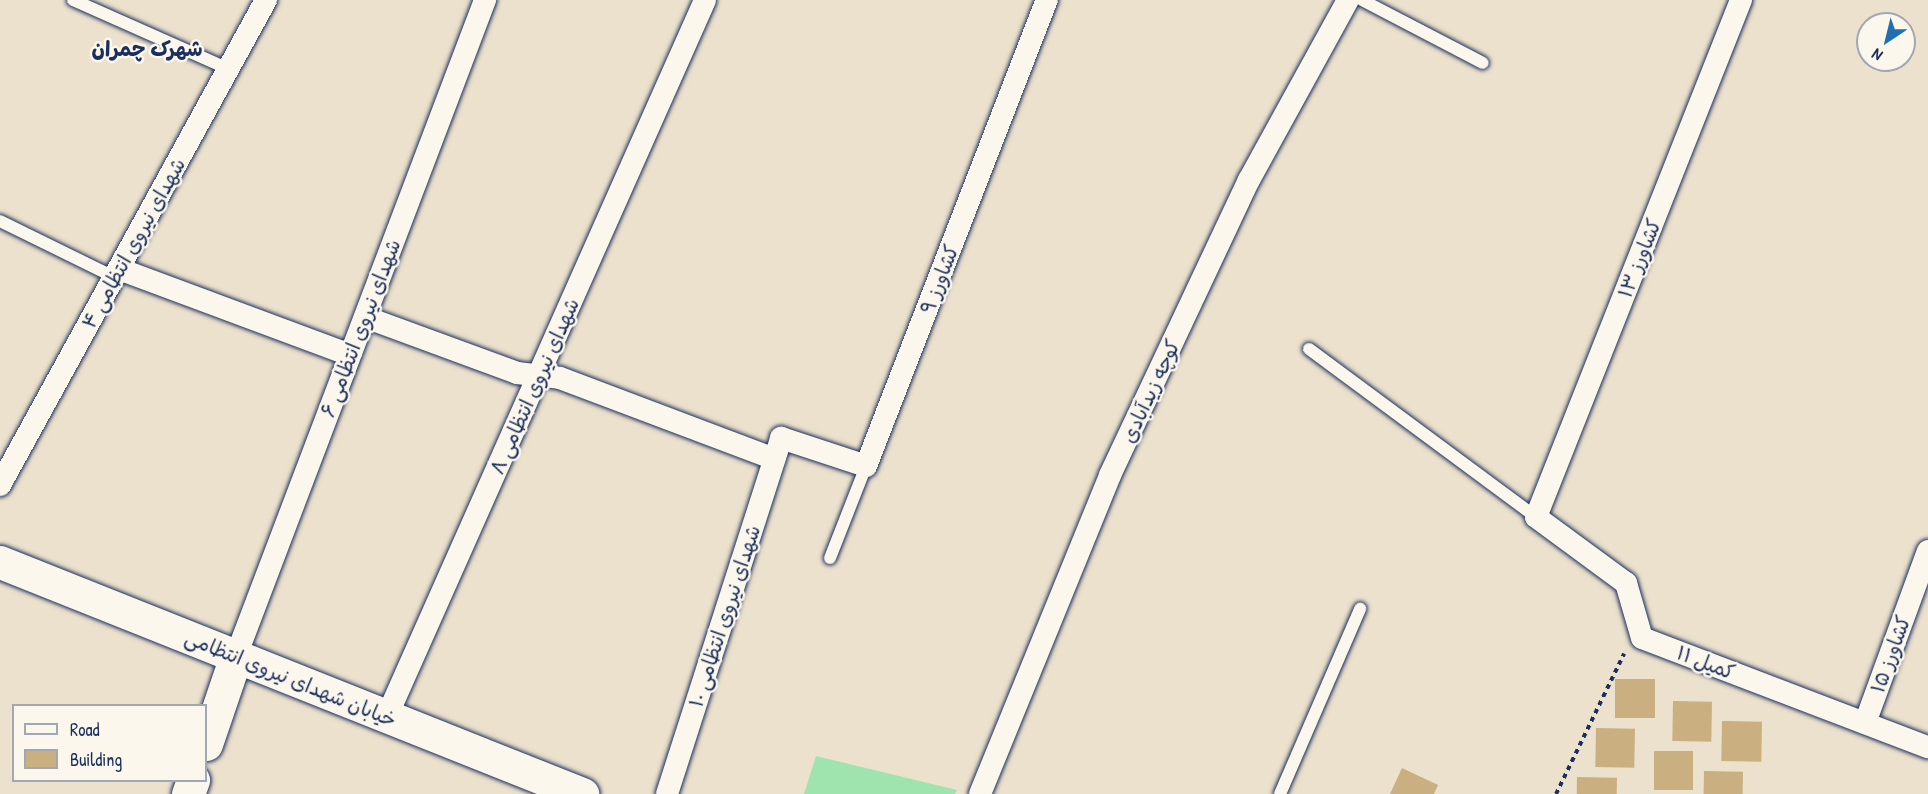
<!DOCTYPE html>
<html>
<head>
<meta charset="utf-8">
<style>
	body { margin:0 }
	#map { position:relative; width:1928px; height:794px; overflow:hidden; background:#ece1cc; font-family:"Patrick Hand","Playpen Sans Arabic",sans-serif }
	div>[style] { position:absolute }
	.green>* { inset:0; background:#9fe3ae }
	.building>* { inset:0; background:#caaf80; transform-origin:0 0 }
	.path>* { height:4px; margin-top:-2px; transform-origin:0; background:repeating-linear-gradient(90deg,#1b2f5e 0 4.5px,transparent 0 9px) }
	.roads { filter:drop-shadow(0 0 2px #1b2f5e) drop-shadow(0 0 2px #1b2f5e) }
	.lane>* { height:12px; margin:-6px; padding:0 6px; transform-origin:6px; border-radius:6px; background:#fbf7ec }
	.street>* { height:22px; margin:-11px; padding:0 11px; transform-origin:11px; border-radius:11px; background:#fbf7ec }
	.secondary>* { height:33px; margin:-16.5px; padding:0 16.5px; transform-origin:16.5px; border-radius:16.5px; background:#fbf7ec }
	span { translate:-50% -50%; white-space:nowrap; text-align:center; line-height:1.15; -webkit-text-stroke:5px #fbf7ec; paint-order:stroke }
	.street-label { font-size:20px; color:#1b2f5e }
	.neighbourhood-label { font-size:21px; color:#1b2f5e; font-weight:700 }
	.legend { position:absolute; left:12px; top:704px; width:195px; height:78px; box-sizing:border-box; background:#fbf7ec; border:2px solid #a1a7b3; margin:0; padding:8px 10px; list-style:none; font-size:18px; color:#1b2f5e }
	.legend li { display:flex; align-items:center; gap:12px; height:30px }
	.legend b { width:30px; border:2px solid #a1a7b3 }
	.north { position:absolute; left:1856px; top:12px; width:60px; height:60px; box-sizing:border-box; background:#fbf7ec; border:2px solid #a1a7b3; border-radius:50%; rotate:215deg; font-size:16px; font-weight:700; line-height:24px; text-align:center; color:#1b2f5e }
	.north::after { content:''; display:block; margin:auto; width:21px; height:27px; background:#1f6fb2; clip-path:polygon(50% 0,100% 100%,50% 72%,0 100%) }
</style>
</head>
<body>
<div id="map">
	<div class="green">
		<i style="clip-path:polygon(816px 756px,957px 790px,955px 794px,804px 794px)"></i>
	</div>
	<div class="building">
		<i style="left:1615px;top:679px;width:40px;height:39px"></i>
		<i style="left:1673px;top:701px;width:39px;height:40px;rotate:1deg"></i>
		<i style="left:1722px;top:721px;width:40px;height:40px;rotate:1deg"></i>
		<i style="left:1596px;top:728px;width:39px;height:39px;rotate:1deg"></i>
		<i style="left:1654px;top:751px;width:39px;height:39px"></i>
		<i style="clip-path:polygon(1402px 768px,1438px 785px,1434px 794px,1390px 794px)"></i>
		<i style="left:1704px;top:771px;width:39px;height:23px;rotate:1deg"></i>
		<i style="left:1577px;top:777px;width:40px;height:17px;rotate:1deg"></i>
	</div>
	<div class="path">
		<i style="left:1556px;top:794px;width:156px;rotate:-64.1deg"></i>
	</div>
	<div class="roads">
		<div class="lane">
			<i style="left:73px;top:0;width:171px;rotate:23.9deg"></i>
			<i style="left:1362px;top:0;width:136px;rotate:27.5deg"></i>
			<i style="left:0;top:221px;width:127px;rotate:26.2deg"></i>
			<i style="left:1309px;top:349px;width:282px;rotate:36.5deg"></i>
			<i style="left:830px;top:558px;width:99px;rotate:-68.6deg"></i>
			<i style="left:1280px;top:794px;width:202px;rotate:-66.6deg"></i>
		</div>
		<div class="street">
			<i style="left:1741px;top:0;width:556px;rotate:111.63deg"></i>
			<i style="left:1536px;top:517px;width:112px;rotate:36.3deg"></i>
			<i style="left:1626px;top:583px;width:57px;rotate:73.8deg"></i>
			<i style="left:1642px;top:638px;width:306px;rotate:20.9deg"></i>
			<i style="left:119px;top:269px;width:246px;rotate:20.4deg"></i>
			<i style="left:365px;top:317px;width:162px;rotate:20.2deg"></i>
			<i style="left:517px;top:373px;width:43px;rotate:6.6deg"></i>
			<i style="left:560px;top:378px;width:229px;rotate:20.7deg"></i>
			<i style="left:0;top:485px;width:553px;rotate:-61.26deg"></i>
			<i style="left:236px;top:656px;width:702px;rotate:-69.21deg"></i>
			<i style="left:387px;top:716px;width:783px;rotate:-66.05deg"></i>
			<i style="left:1865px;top:723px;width:183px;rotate:-69.9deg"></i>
			<i style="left:667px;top:794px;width:374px;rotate:-72.2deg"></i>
			<i style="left:781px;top:438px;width:89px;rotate:18.2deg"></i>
			<i style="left:866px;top:466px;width:500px;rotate:-68.8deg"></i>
			<i style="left:980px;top:794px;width:344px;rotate:-67.8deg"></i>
			<i style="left:1110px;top:475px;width:326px;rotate:-64.8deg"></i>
			<i style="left:1249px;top:180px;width:205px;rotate:-61.2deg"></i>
		</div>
		<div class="secondary">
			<i style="left:0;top:562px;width:627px;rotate:21.73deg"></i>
			<i style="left:206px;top:744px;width:93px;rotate:-71.2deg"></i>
			<i style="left:188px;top:794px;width:15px;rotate:-70deg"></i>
		</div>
	</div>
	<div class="street-label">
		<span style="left:133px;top:243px;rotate:-61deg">شهدای نیروی انتظامی ۴</span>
		<span style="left:1639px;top:258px;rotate:-68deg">کشاورز ۱۳</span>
		<span style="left:939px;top:279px;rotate:-69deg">کشاورز ۹</span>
		<span style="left:360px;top:328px;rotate:-69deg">شهدای نیروی انتظامی ۶</span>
		<span style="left:534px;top:386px;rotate:-66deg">شهدای نیروی انتظامی ۸</span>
		<span style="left:1150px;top:391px;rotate:-65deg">کوچه زیدآبادی</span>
		<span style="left:724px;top:616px;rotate:-72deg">شهدای نیروی انتظامی ۱۰</span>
		<span style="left:1890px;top:654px;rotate:-70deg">کشاورز ۱۵</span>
		<span style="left:1706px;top:662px;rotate:21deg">کمیل ۱۱</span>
		<span style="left:291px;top:678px;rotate:22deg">خیابان شهدای نیروی انتظامی</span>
	</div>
	<div class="neighbourhood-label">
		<span style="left:147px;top:49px">شهرک چمران</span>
	</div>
	<ul class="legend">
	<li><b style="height:8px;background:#fbf7ec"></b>Road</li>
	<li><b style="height:16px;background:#caaf80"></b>Building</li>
	</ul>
	<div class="north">N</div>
</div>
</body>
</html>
